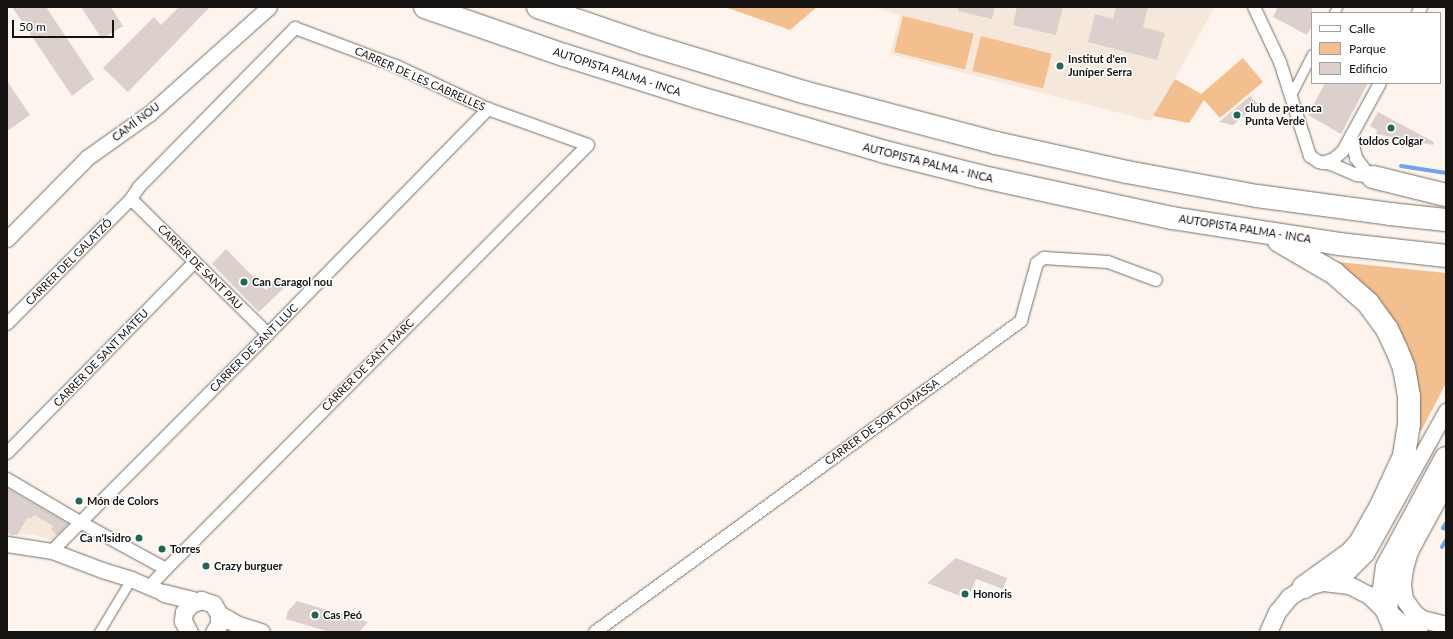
<!DOCTYPE html>
<html>
<head>
<meta charset="utf-8">
<style>
	body { margin:0 }
	#map { position:relative; width:1453px; height:639px; overflow:hidden; background:#fdf5ed; font-family:Lato,sans-serif }
	div>[style] { position:absolute }
	.built>* { inset:0; background:#f5e8db }
	.green>* { inset:0; background:#f3bf8e; transform-origin:0 0 }
	.stream>* { height:4px; margin:-2px; padding:0 2px; transform-origin:2px; border-radius:2px; background:#70a3e9 }
	.building>* { inset:0; background:#dbd0cb }
	.roads { filter:drop-shadow(0 0 1px #766e68) drop-shadow(0 0 1px #766e68) }
	.pedestrian>* { height:9px; margin:-4.5px; padding:0 4.5px; transform-origin:4.5px; border-radius:4.5px; background:#fff }
	.minor>* { height:12px; margin:-6px; padding:0 6px; transform-origin:6px; border-radius:6px; background:#fff }
	.tertiary>* { height:15px; margin:-7.5px; padding:0 7.5px; transform-origin:7.5px; border-radius:7.5px; background:#fff }
	.secondary>* { height:17px; margin:-8.5px; padding:0 8.5px; transform-origin:8.5px; border-radius:8.5px; background:#fff }
	.motorway>* { height:22px; margin:-11px; padding:0 11px; transform-origin:11px; border-radius:11px; background:#fff }
	.dots>* { width:11px; height:11px; translate:-50% -50%; box-sizing:border-box; border:2px solid #fff; border-radius:50% }
	span { translate:-50% -50%; white-space:nowrap; text-align:center; line-height:1.15; -webkit-text-stroke:3px #fff; paint-order:stroke }
	.poi-label { font-size:11px; color:#151210; font-weight:700 }
	.left { translate:0 -50%; text-align:left }
	.right { translate:-100% -50%; text-align:right }
	.street-label { font-size:11px; color:#151210 }
	.frame { position:absolute; inset:0; border:8px solid #151210; pointer-events:none }
	.legend { position:absolute; left:1311px; top:12px; width:130px; height:72px; box-sizing:border-box; background:#fff; border:1px solid #a1a09f; margin:0; padding:5px 7px; list-style:none; font-size:12px; color:#151210 }
	.legend li { display:flex; align-items:center; gap:8px; height:20px }
	.legend b { width:20px; border:1px solid #a1a09f }
	.scale { position:absolute; left:12px; top:20px; width:102px; height:18px; box-sizing:border-box; border:2px solid #151210; border-top:0; padding-left:5px; font-size:12px; line-height:14px; white-space:nowrap; color:#151210; -webkit-text-stroke:3px #fff; paint-order:stroke }
</style>
</head>
<body>
<div id="map">
	<div class="built">
		<i style="clip-path:polygon(872px 7px,1215px 7px,1151px 121px,890px 54px,900px 15px)"></i>
		<i style="clip-path:polygon(7px 488px,70px 523px,53px 541px,33px 534px,7px 535px)"></i>
	</div>
	<div class="green">
		<i style="clip-path:polygon(725px 7px,817px 7px,790px 30px)"></i>
		<i style="left:903px;top:16px;width:73px;height:37px;rotate:14deg"></i>
		<i style="left:981px;top:36px;width:73px;height:36px;rotate:14deg"></i>
		<i style="clip-path:polygon(1243px 58px,1263px 82px,1220px 118px,1204px 100px,1189px 123px,1153px 116px,1175px 79px,1201px 94px)"></i>
		<i style="clip-path:polygon(1339px 262px,1446px 273px,1446px 383px,1421px 431px,1417px 430px,1414px 378px,1338px 266px)"></i>
	</div>
	<div class="stream">
		<i style="left:1401px;top:166px;width:46px;rotate:8.8deg"></i>
		<i style="left:1446px;top:523px;width:6px;rotate:121deg"></i>
		<i style="left:1443px;top:528px;width:3px;rotate:18deg"></i>
		<i style="left:1442px;top:547px;width:8px;rotate:-60deg"></i>
	</div>
	<div class="building">
		<i style="clip-path:polygon(12px 7px,46px 7px,94px 79px,72px 96px)"></i>
		<i style="clip-path:polygon(81px 7px,111px 7px,123px 26px,102px 39px)"></i>
		<i style="clip-path:polygon(179px 7px,210px 7px,128px 92px,103px 68px,154px 17px,161px 25px)"></i>
		<i style="clip-path:polygon(958px 7px,995px 7px,992px 19px,958px 11px)"></i>
		<i style="clip-path:polygon(1017px 7px,1063px 7px,1056px 35px,1013px 25px)"></i>
		<i style="clip-path:polygon(1116px 7px,1148px 7px,1143px 27px,1165px 33px,1157px 60px,1088px 42px,1095px 14px,1113px 19px)"></i>
		<i style="clip-path:polygon(1278px 7px,1312px 7px,1312px 26px,1307px 35px,1273px 17px)"></i>
		<i style="clip-path:polygon(7px 81px,30px 115px,7px 131px)"></i>
		<i style="clip-path:polygon(1325px 83px,1368px 83px,1341px 134px,1308px 115px)"></i>
		<i style="clip-path:polygon(1250px 96px,1258px 104px,1233px 125px,1219px 122px)"></i>
		<i style="clip-path:polygon(1378px 112px,1434px 142px,1433px 145px,1376px 134px,1377px 130px,1370px 126px)"></i>
		<i style="clip-path:polygon(226px 249px,266px 290px,278px 278px,286px 286px,259px 312px,212px 264px)"></i>
		<i style="clip-path:polygon(7px 488px,14px 492px,68px 524px,57px 535px,51px 529px,53px 526px,34px 515px,31px 519px,28px 517px,17px 535px,12px 535px,7px 532px)"></i>
		<i style="clip-path:polygon(956px 558px,1007px 578px,1003px 589px,976px 579px,968px 599px,927px 583px)"></i>
		<i style="clip-path:polygon(297px 601px,368px 622px,359px 632px,330px 632px,286px 619px,288px 611px)"></i>
	</div>
	<div class="roads">
		<div class="pedestrian">
			<i style="left:1334px;top:13px;width:7px;rotate:-63deg"></i>
			<i style="left:1291px;top:95px;width:46px;rotate:-62.9deg"></i>
			<i style="left:99px;top:632px;width:62px;rotate:-58.9deg"></i>
		</div>
		<div class="minor">
			<i style="left:1254px;top:7px;width:61px;rotate:64.7deg"></i>
			<i style="left:1280px;top:62px;width:99px;rotate:72.3deg"></i>
			<i style="left:1310px;top:156px;width:11px;rotate:34deg"></i>
			<i style="left:1319px;top:162px;width:12px;rotate:9deg"></i>
			<i style="left:1331px;top:164px;width:28px;rotate:23deg"></i>
			<i style="left:1357px;top:175px;width:16px;rotate:7deg"></i>
			<i style="left:1418px;top:13px;width:7px;rotate:-63deg"></i>
			<i style="left:1351px;top:136px;width:23px;rotate:77deg"></i>
			<i style="left:1356px;top:158px;width:15px;rotate:53deg"></i>
			<i style="left:1365px;top:170px;width:11px;rotate:41deg"></i>
			<i style="left:1323px;top:163px;width:12px;rotate:-20deg"></i>
			<i style="left:1334px;top:159px;width:12px;rotate:-42deg"></i>
			<i style="left:1343px;top:151px;width:77px;rotate:-61.4deg"></i>
			<i style="left:131px;top:199px;width:192px;rotate:44.6deg"></i>
			<i style="left:7px;top:324px;width:176px;rotate:-45.2deg"></i>
			<i style="left:131px;top:199px;width:14px;rotate:-56deg"></i>
			<i style="left:139px;top:187px;width:223px;rotate:-45.5deg"></i>
			<i style="left:295px;top:28px;width:108px;rotate:20.6deg"></i>
			<i style="left:396px;top:66px;width:102px;rotate:25.1deg"></i>
			<i style="left:488px;top:109px;width:106px;rotate:19.8deg"></i>
			<i style="left:588px;top:145px;width:598px;rotate:134.86deg"></i>
			<i style="left:166px;top:569px;width:23px;rotate:133deg"></i>
			<i style="left:7px;top:453px;width:268px;rotate:-45.5deg"></i>
			<i style="left:7px;top:479px;width:85px;rotate:30.5deg"></i>
			<i style="left:80px;top:522px;width:98px;rotate:28.7deg"></i>
			<i style="left:52px;top:551px;width:306px;rotate:-45.1deg"></i>
			<i style="left:268px;top:334px;width:315px;rotate:-45.6deg"></i>
			<i style="left:595px;top:632px;width:527px;rotate:-36.13deg"></i>
			<i style="left:1021px;top:321px;width:60px;rotate:-74.6deg"></i>
			<i style="left:1037px;top:263px;width:9px;rotate:-36deg"></i>
			<i style="left:1044px;top:258px;width:64px;rotate:3.6deg"></i>
			<i style="left:1108px;top:262px;width:51px;rotate:20.6deg"></i>
		</div>
		<div class="tertiary">
			<i style="left:7px;top:239px;width:115px;rotate:-45.4deg"></i>
			<i style="left:88px;top:157px;width:76px;rotate:-35.4deg"></i>
			<i style="left:150px;top:113px;width:159px;rotate:-41.7deg"></i>
			<i style="left:7px;top:544px;width:46px;rotate:8.8deg"></i>
			<i style="left:52px;top:551px;width:53px;rotate:20.8deg"></i>
			<i style="left:102px;top:570px;width:30px;rotate:17deg"></i>
			<i style="left:131px;top:579px;width:36px;rotate:23deg"></i>
			<i style="left:1323px;top:582px;width:28px;rotate:-23deg"></i>
			<i style="left:1349px;top:571px;width:24px;rotate:-45deg"></i>
			<i style="left:1366px;top:554px;width:164px;rotate:-60.8deg"></i>
		</div>
		<div class="secondary">
			<i style="left:1446px;top:483px;width:77px;rotate:118.6deg"></i>
			<i style="left:1409px;top:551px;width:18px;rotate:106deg"></i>
			<i style="left:1404px;top:568px;width:17px;rotate:97deg"></i>
			<i style="left:1402px;top:585px;width:14px;rotate:82deg"></i>
			<i style="left:1404px;top:599px;width:19px;rotate:54deg"></i>
			<i style="left:1415px;top:614px;width:9px;rotate:36deg"></i>
			<i style="left:1422px;top:619px;width:25px;rotate:14deg"></i>
			<i style="left:164px;top:593px;width:32px;rotate:14deg"></i>
			<i style="left:1386px;top:610px;width:25px;rotate:40deg"></i>
			<i style="left:1405px;top:626px;width:15px;rotate:23deg"></i>
			<i style="left:219px;top:614px;width:22px;rotate:30deg"></i>
			<i style="left:238px;top:625px;width:24px;rotate:17deg"></i>
			<i style="left:189px;top:632px;width:13px;rotate:-119deg"></i>
			<i style="left:183px;top:621px;width:9px;rotate:-84deg"></i>
			<i style="left:184px;top:612px;width:11px;rotate:-49deg"></i>
			<i style="left:191px;top:604px;width:11px;rotate:-22deg"></i>
			<i style="left:201px;top:600px;width:13px;rotate:18deg"></i>
			<i style="left:213px;top:604px;width:12px;rotate:59deg"></i>
			<i style="left:219px;top:614px;width:10px;rotate:90deg"></i>
			<i style="left:219px;top:624px;width:9px;rotate:122deg"></i>
			<i style="left:1268px;top:632px;width:22px;rotate:-66deg"></i>
			<i style="left:1277px;top:612px;width:19px;rotate:-51deg"></i>
			<i style="left:1289px;top:597px;width:18px;rotate:-34deg"></i>
			<i style="left:1304px;top:587px;width:20px;rotate:-15deg"></i>
			<i style="left:1323px;top:582px;width:26px;rotate:7deg"></i>
			<i style="left:1349px;top:585px;width:22px;rotate:27deg"></i>
			<i style="left:1369px;top:595px;width:21px;rotate:45deg"></i>
			<i style="left:1384px;top:610px;width:24px;rotate:68deg"></i>
		</div>
		<div class="motorway">
			<i style="left:425px;top:7px;width:147px;rotate:19.1deg"></i>
			<i style="left:564px;top:55px;width:139px;rotate:17.5deg"></i>
			<i style="left:697px;top:97px;width:196px;rotate:16.3deg"></i>
			<i style="left:885px;top:152px;width:97px;rotate:14.3deg"></i>
			<i style="left:979px;top:176px;width:198px;rotate:12.3deg"></i>
			<i style="left:1172px;top:218px;width:169px;rotate:8.8deg"></i>
			<i style="left:1339px;top:244px;width:108px;rotate:6.4deg"></i>
			<i style="left:538px;top:7px;width:111px;rotate:18.9deg"></i>
			<i style="left:643px;top:43px;width:167px;rotate:17deg"></i>
			<i style="left:803px;top:92px;width:200px;rotate:14.8deg"></i>
			<i style="left:996px;top:143px;width:134px;rotate:12.5deg"></i>
			<i style="left:1127px;top:172px;width:132px;rotate:10.5deg"></i>
			<i style="left:1257px;top:196px;width:134px;rotate:7.7deg"></i>
			<i style="left:1390px;top:214px;width:56px;rotate:6.1deg"></i>
			<i style="left:1373px;top:177px;width:75px;rotate:13.9deg"></i>
			<i style="left:1279px;top:241px;width:64px;rotate:30.2deg"></i>
			<i style="left:1334px;top:273px;width:45px;rotate:41.4deg"></i>
			<i style="left:1368px;top:303px;width:32px;rotate:54deg"></i>
			<i style="left:1387px;top:329px;width:21px;rotate:65deg"></i>
			<i style="left:1396px;top:348px;width:22px;rotate:68deg"></i>
			<i style="left:1404px;top:368px;width:28px;rotate:80deg"></i>
			<i style="left:1409px;top:396px;width:28px;rotate:90deg"></i>
			<i style="left:1409px;top:424px;width:32px;rotate:99deg"></i>
			<i style="left:1404px;top:456px;width:55px;rotate:114.7deg"></i>
			<i style="left:1381px;top:506px;width:43px;rotate:119.6deg"></i>
			<i style="left:1360px;top:543px;width:15px;rotate:132deg"></i>
			<i style="left:1350px;top:554px;width:57px;rotate:144.3deg"></i>
			<i style="left:1387px;top:611px;width:23px;rotate:-97deg"></i>
			<i style="left:1384px;top:588px;width:21px;rotate:-82deg"></i>
			<i style="left:1387px;top:567px;width:124px;rotate:-61.6deg"></i>
		</div>
	</div>
	<div class="dots">
		<i style="left:1060px;top:66px;background:#246656"></i>
		<i style="left:1237px;top:115px;background:#246656"></i>
		<i style="left:1391px;top:128px;background:#246656"></i>
		<i style="left:244px;top:282px;background:#246656"></i>
		<i style="left:79px;top:501px;background:#246656"></i>
		<i style="left:139px;top:538px;background:#246656"></i>
		<i style="left:162px;top:549px;background:#246656"></i>
		<i style="left:206px;top:566px;background:#246656"></i>
		<i style="left:965px;top:594px;background:#246656"></i>
		<i style="left:315px;top:615px;background:#246656"></i>
	</div>
	<div class="poi-label">
		<span class="left" style="left:1068px;top:66px">Institut d'en<br>Juníper Serra</span>
		<span class="left" style="left:1245px;top:115px">club de petanca<br>Punta Verde</span>
		<span style="left:1391px;top:141px">toldos Colgar</span>
		<span class="left" style="left:252px;top:282px">Can Caragol nou</span>
		<span class="left" style="left:87px;top:501px">Món de Colors</span>
		<span class="right" style="left:131px;top:538px">Ca n'Isidro</span>
		<span class="left" style="left:170px;top:549px">Torres</span>
		<span class="left" style="left:214px;top:566px">Crazy burguer</span>
		<span class="left" style="left:973px;top:594px">Honoris</span>
		<span class="left" style="left:323px;top:615px">Cas Peó</span>
	</div>
	<div class="street-label">
		<span style="left:617px;top:72px;rotate:18deg">AUTOPISTA PALMA - INCA</span>
		<span style="left:420px;top:79px;rotate:24deg">CARRER DE LES CABRELLES</span>
		<span style="left:136px;top:122px;rotate:-37deg">CAMÍ NOU</span>
		<span style="left:928px;top:163px;rotate:14deg">AUTOPISTA PALMA - INCA</span>
		<span style="left:1245px;top:229px;rotate:9deg">AUTOPISTA PALMA - INCA</span>
		<span style="left:69px;top:262px;rotate:-45deg">CARRER DEL GALATZÓ</span>
		<span style="left:200px;top:267px;rotate:45deg">CARRER DE SANT PAU</span>
		<span style="left:254px;top:348px;rotate:-45deg">CARRER DE SANT LLUC</span>
		<span style="left:101px;top:358px;rotate:-46deg">CARRER DE SANT MATEU</span>
		<span style="left:368px;top:365px;rotate:-45deg">CARRER DE SANT MARC</span>
		<span style="left:882px;top:422px;rotate:-36deg">CARRER DE SOR TOMASSA</span>
	</div>
	<div class="frame"></div>
	<ul class="legend">
	<li><b style="height:5px;background:#fff"></b>Calle</li>
	<li><b style="height:11px;background:#f3bf8e"></b>Parque</li>
	<li><b style="height:11px;background:#dbd0cb"></b>Edificio</li>
	</ul>
	<div class="scale">50 m</div>
</div>
</body>
</html>
